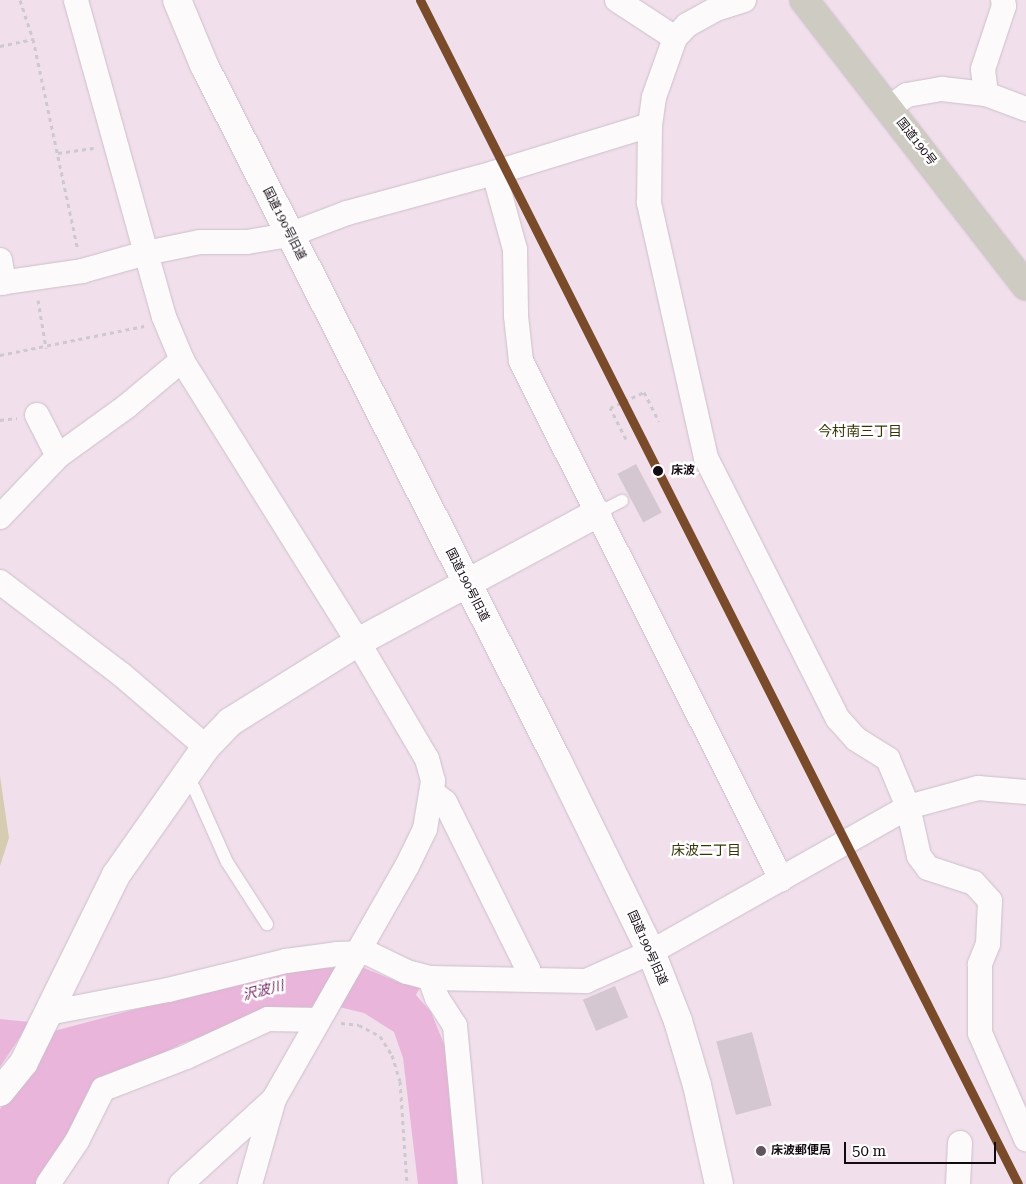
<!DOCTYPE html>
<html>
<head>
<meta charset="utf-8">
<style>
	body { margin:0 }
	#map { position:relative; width:1026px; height:1184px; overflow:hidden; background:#f1e0ec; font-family:"Roboto Serif","Noto Sans JP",serif }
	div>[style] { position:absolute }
	.green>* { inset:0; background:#d6ccb2 }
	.water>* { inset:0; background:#e9b5db }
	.building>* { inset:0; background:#d5c7d1; transform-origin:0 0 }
	.path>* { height:3px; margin-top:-1.5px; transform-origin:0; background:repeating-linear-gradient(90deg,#cdc9cd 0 4px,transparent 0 8px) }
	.roads { filter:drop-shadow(0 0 1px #ccbfc8) drop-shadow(0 0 1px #ccbfc8) }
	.lane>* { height:12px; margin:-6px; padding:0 6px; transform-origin:6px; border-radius:6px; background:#fdfafc }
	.street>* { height:24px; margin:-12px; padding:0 12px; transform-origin:12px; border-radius:12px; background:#fdfafc }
	.secondary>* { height:28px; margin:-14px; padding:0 14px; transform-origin:14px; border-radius:14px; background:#fdfafc }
	.highway>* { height:28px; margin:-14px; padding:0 14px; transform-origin:14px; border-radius:14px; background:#cecbc2 }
	.rail-1>* { height:9px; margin:-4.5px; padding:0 4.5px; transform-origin:4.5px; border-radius:4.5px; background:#7a4b2a }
	.dots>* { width:14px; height:14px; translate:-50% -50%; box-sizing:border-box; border:2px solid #fff; border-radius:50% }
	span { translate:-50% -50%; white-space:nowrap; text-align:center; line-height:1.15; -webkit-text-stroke:5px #fff; paint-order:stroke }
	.street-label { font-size:12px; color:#130911 }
	.stop-label { font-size:12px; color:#130911; font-weight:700 }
	.left { translate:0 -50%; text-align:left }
	.poi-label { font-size:12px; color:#130911; font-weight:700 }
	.neighbourhood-label { font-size:14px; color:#373409 }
	.water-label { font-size:14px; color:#732864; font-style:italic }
	.scale { position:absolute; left:844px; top:1142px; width:152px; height:22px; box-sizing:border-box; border:2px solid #130911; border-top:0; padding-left:6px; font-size:15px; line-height:18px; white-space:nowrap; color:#130911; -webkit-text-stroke:4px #fff; paint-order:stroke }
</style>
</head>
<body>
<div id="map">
	<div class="green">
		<i style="clip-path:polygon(0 776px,9px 838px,0 866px)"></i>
	</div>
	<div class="water">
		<i style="clip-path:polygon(290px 968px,364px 968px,403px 984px,421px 985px,416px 995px,431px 1012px,446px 1049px,457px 1184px,418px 1184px,403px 1058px,394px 1032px,364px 1013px,339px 1007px,279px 1008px,181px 1044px,95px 1090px,39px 1184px,0 1184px,0 1109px,28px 1078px,54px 1031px)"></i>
		<i style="clip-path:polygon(0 1019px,30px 1022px,0 1067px)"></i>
	</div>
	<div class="building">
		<i style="left:636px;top:464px;width:55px;height:21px;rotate:62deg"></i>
		<i style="left:615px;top:986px;width:34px;height:35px;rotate:67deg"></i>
		<i style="left:752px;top:1032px;width:76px;height:37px;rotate:75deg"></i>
	</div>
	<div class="path">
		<i style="left:20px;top:0;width:41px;rotate:71.6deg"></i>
		<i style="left:33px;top:39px;width:216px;rotate:78deg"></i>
		<i style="left:0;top:46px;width:34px;rotate:-12deg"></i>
		<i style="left:58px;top:153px;width:36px;rotate:-8deg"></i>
		<i style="left:38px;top:300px;width:49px;rotate:80.5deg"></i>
		<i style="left:0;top:355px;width:147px;rotate:-11.4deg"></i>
		<i style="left:0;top:420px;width:17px;rotate:-7deg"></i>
		<i style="left:626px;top:439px;width:35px;rotate:-117deg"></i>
		<i style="left:610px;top:408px;width:38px;rotate:-25deg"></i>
		<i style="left:644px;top:392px;width:33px;rotate:63deg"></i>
		<i style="left:341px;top:1023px;width:18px;rotate:6deg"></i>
		<i style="left:359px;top:1025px;width:24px;rotate:28deg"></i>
		<i style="left:380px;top:1036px;width:22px;rotate:58deg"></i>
		<i style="left:392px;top:1055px;width:27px;rotate:73deg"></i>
		<i style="left:400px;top:1081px;width:103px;rotate:86.1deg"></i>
	</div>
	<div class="roads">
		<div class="lane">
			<i style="left:598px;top:513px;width:27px;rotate:-27deg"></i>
			<i style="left:183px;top:779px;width:14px;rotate:39deg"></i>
			<i style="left:194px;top:788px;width:81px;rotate:66deg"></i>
			<i style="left:227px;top:862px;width:74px;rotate:57.2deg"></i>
		</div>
		<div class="street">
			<i style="left:617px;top:0;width:69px;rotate:33.2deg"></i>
			<i style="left:744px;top:0;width:29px;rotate:162deg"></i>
			<i style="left:716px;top:9px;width:33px;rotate:151deg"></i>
			<i style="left:687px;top:25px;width:18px;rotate:133deg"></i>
			<i style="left:675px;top:38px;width:63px;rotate:109.6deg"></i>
			<i style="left:654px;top:97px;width:28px;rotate:98deg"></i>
			<i style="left:650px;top:125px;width:78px;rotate:90.7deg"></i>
			<i style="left:649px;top:203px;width:261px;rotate:77.4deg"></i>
			<i style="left:706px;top:458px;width:292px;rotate:63.2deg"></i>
			<i style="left:838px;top:719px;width:27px;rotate:48deg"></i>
			<i style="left:856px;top:739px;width:38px;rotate:32deg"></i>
			<i style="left:888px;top:759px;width:52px;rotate:67.4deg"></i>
			<i style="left:908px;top:807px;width:50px;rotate:77.3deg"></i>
			<i style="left:919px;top:856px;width:15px;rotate:53deg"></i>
			<i style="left:928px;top:868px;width:48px;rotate:18.1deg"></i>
			<i style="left:974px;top:883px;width:24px;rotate:48deg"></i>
			<i style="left:990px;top:901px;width:43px;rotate:92.7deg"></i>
			<i style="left:988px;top:944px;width:22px;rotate:112deg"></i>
			<i style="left:980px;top:964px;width:69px;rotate:90deg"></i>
			<i style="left:980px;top:1033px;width:116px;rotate:66.5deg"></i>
			<i style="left:986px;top:94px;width:25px;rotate:-97deg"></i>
			<i style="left:983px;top:69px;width:66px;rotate:-71.6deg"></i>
			<i style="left:1004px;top:6px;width:6px;rotate:-99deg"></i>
			<i style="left:889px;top:108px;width:22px;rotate:-36deg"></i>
			<i style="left:907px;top:95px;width:36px;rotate:-10deg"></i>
			<i style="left:942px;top:89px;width:44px;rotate:6.5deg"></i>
			<i style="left:986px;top:94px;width:43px;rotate:20.6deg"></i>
			<i style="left:494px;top:173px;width:79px;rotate:74.6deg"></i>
			<i style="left:515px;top:249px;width:67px;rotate:89.1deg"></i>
			<i style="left:516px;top:316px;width:45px;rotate:83.7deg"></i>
			<i style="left:521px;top:361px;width:580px;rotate:63.35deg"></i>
			<i style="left:0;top:260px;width:23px;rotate:80deg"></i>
			<i style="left:0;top:283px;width:83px;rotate:-8.3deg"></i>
			<i style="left:82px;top:271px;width:66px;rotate:-15.7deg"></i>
			<i style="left:146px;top:253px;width:263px;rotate:-105.5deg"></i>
			<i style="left:37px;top:415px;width:46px;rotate:62.9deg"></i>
			<i style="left:0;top:517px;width:84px;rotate:-46.4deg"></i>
			<i style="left:58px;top:456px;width:85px;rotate:-35.9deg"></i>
			<i style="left:127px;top:406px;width:72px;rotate:-39.9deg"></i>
			<i style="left:0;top:582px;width:153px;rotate:37.3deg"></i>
			<i style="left:122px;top:675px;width:111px;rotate:40.6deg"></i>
			<i style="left:432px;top:792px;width:16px;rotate:38deg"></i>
			<i style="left:445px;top:802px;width:186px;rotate:63.6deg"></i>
			<i style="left:528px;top:969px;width:9px;rotate:96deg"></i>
			<i style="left:430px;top:978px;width:156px;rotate:1.1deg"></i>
			<i style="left:586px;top:981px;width:71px;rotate:-24deg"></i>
			<i style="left:651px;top:952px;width:295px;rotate:-29.4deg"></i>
			<i style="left:908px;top:807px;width:73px;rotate:-15.2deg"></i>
			<i style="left:978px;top:788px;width:48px;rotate:4.8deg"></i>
			<i style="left:48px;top:1013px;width:122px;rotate:-10.9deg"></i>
			<i style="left:168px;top:990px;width:122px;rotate:-13.8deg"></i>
			<i style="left:286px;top:961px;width:51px;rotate:-7.8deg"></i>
			<i style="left:337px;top:954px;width:31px;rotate:-2deg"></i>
			<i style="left:368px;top:953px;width:43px;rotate:26deg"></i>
			<i style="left:407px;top:972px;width:24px;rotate:15deg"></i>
			<i style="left:430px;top:978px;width:21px;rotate:71deg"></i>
			<i style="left:437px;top:998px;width:33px;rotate:57deg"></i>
			<i style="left:455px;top:1026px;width:159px;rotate:84.6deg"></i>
			<i style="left:48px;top:1184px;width:52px;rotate:-56deg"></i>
			<i style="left:77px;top:1141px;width:58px;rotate:-63.4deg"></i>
			<i style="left:103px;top:1089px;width:89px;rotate:-21.1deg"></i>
			<i style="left:186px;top:1057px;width:90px;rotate:-24.9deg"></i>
			<i style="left:268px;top:1019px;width:50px;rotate:1.1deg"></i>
			<i style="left:181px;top:1184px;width:126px;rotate:-42.4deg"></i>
			<i style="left:250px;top:1184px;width:88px;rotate:-74.2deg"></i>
			<i style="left:274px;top:1099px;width:268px;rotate:-60.3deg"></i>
			<i style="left:407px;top:866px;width:41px;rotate:-64.1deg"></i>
			<i style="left:425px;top:829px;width:49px;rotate:-80.5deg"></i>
			<i style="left:433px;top:781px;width:23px;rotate:-105deg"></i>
			<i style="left:427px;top:759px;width:136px;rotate:-120.5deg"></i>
			<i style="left:358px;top:642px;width:332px;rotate:-122deg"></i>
			<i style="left:182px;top:360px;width:47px;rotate:-112.7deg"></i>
			<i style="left:164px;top:317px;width:66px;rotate:-105.7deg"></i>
			<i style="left:146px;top:253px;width:55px;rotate:-11.5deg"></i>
			<i style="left:200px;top:242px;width:47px"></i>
			<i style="left:247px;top:242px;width:43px;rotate:-9.5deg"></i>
			<i style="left:289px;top:235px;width:62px;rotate:-20.8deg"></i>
			<i style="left:347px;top:213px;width:152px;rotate:-15.2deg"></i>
			<i style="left:494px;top:173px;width:163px;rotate:-17.1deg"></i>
			<i style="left:958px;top:1184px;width:41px;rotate:-87.2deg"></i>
		</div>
		<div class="secondary">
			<i style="left:177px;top:0;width:70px;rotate:67.4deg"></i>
			<i style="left:204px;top:65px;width:780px;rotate:63.07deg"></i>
			<i style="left:557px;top:760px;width:214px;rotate:63.9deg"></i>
			<i style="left:651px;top:952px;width:74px;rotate:68.6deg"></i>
			<i style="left:678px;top:1021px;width:67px;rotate:73.5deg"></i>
			<i style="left:697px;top:1085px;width:101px;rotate:77.5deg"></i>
			<i style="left:0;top:1092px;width:38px;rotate:-51deg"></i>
			<i style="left:24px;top:1062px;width:208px;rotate:-63.8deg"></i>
			<i style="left:116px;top:875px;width:156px;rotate:-54.9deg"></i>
			<i style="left:206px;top:747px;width:35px;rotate:-46deg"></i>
			<i style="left:230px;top:722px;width:151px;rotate:-32deg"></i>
			<i style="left:358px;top:642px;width:272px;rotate:-28.3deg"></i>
		</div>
		<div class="highway">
			<i style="left:804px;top:0;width:362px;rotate:52.2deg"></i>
		</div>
	</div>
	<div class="rail-1">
		<i style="left:420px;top:0;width:1326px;rotate:63.2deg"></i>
	</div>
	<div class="dots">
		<i style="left:658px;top:471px;background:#130911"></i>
		<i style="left:761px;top:1151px;background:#61545e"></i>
	</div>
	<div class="street-label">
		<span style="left:916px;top:142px;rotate:52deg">国道190号</span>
		<span style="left:284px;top:224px;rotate:63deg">国道190号旧道</span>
		<span style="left:467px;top:585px;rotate:63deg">国道190号旧道</span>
		<span style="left:647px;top:948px;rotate:66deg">国道190号旧道</span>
	</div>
	<div class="stop-label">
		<span class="left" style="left:671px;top:471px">床波</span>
	</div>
	<div class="poi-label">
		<span class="left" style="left:771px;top:1151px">床波郵便局</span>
	</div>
	<div class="neighbourhood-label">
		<span style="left:860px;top:431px">今村南三丁目</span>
		<span style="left:706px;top:850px">床波二丁目</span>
	</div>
	<div class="water-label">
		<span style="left:263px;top:990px;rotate:-14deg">沢波川</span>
	</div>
	<div class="scale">50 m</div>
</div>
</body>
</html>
